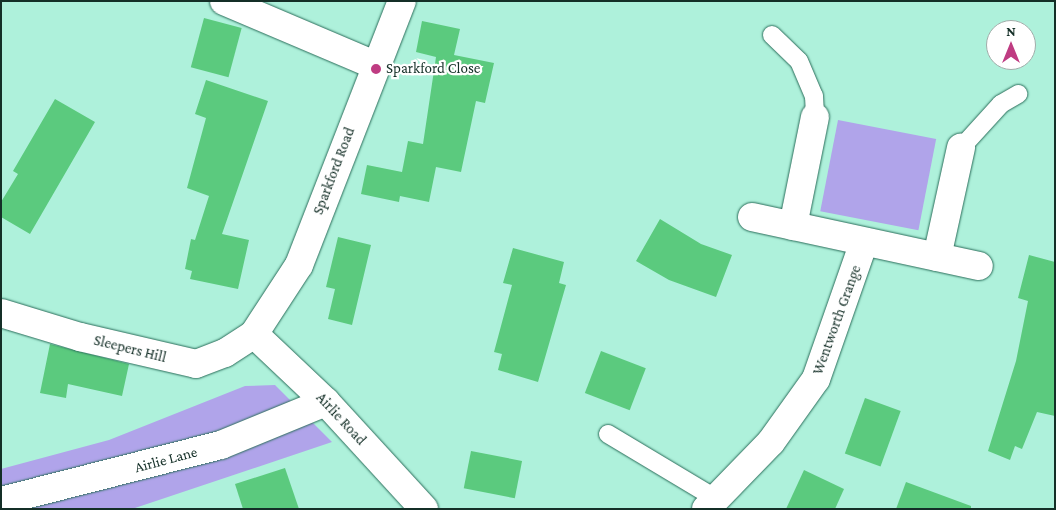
<!DOCTYPE html>
<html>
<head>
<meta charset="utf-8">
<style>
	body { margin:0 }
	#map { position:relative; width:1056px; height:510px; overflow:hidden; background:#aef1db; font-family:"Crimson Pro",serif }
	div>[style] { position:absolute }
	.green>* { inset:0; background:#b0a4ea; transform-origin:0 0 }
	.building>* { inset:0; background:#5bca7e; transform-origin:0 0 }
	.roads { filter:drop-shadow(0 0 1px #2a6d5a) drop-shadow(0 0 1px #2a6d5a) }
	.lane>* { height:18px; margin:-9px; padding:0 9px; transform-origin:9px; border-radius:9px; background:#fff }
	.street>* { height:28px; margin:-14px; padding:0 14px; transform-origin:14px; border-radius:14px; background:#fff }
	.dots>* { width:14px; height:14px; translate:-50% -50%; box-sizing:border-box; border:2px solid #fff; border-radius:50% }
	span { translate:-50% -50%; white-space:nowrap; text-align:center; line-height:1.15; -webkit-text-stroke:4.5px #fff; paint-order:stroke }
	.poi-label { font-size:15px; color:#142f27 }
	.left { translate:0 -50%; text-align:left }
	.street-label { font-size:15px; color:#142f27 }
	.frame { position:absolute; inset:0; border:2px solid #142f27; pointer-events:none }
	.north { position:absolute; left:986px; top:20px; width:50px; height:50px; box-sizing:border-box; background:#fff; border:1px solid #a1aca9; border-radius:50%; rotate:0deg; font-size:14px; font-weight:700; line-height:20px; text-align:center; color:#142f27 }
	.north::after { content:''; display:block; margin:auto; width:18px; height:22px; background:#bf3c82; clip-path:polygon(50% 0,100% 100%,50% 72%,0 100%) }
</style>
</head>
<body>
<div id="map">
	<div class="green">
		<i style="left:838px;top:120px;width:100px;height:93px;rotate:11deg"></i>
		<i style="clip-path:polygon(275px 385px,332px 442px,132px 509px,1px 509px,1px 469px,109px 440px,245px 386px)"></i>
	</div>
	<div class="building">
		<i style="left:204px;top:18px;width:39px;height:51px;rotate:15deg"></i>
		<i style="clip-path:polygon(422px 21px,460px 29px,454px 55px,494px 63px,485px 103px,476px 101px,461px 172px,436px 167px,429px 202px,400px 196px,399px 202px,361px 194px,367px 165px,402px 172px,408px 141px,423px 144px,436px 57px,416px 52px)"></i>
		<i style="clip-path:polygon(206px 80px,268px 101px,222px 234px,249px 240px,238px 289px,190px 279px,192px 271px,185px 269px,191px 239px,195px 240px,209px 196px,187px 188px,206px 118px,195px 114px)"></i>
		<i style="clip-path:polygon(55px 99px,95px 122px,30px 234px,1px 217px,1px 202px,18px 174px,13px 171px)"></i>
		<i style="clip-path:polygon(660px 219px,701px 244px,732px 255px,716px 297px,669px 280px,636px 261px)"></i>
		<i style="clip-path:polygon(338px 237px,371px 245px,352px 325px,328px 319px,335px 289px,326px 287px)"></i>
		<i style="clip-path:polygon(513px 248px,564px 262px,559px 283px,566px 285px,538px 382px,498px 370px,502px 354px,494px 352px,512px 285px,503px 283px)"></i>
		<i style="clip-path:polygon(1029px 255px,1055px 262px,1055px 416px,1037px 412px,1022px 449px,1015px 446px,1010px 460px,988px 451px,1016px 361px,1028px 301px,1018px 298px)"></i>
		<i style="clip-path:polygon(50px 344px,129px 364px,122px 396px,68px 384px,66px 398px,40px 393px)"></i>
		<i style="left:601px;top:351px;width:48px;height:45px;rotate:21deg"></i>
		<i style="left:865px;top:398px;width:38px;height:59px;rotate:20deg"></i>
		<i style="left:471px;top:451px;width:52px;height:38px;rotate:11deg"></i>
		<i style="clip-path:polygon(285px 468px,299px 509px,243px 509px,235px 484px)"></i>
		<i style="clip-path:polygon(804px 470px,844px 489px,835px 509px,786px 509px)"></i>
		<i style="clip-path:polygon(906px 482px,971px 506px,971px 509px,896px 509px)"></i>
	</div>
	<div class="roads">
		<div class="lane">
			<i style="left:772px;top:35px;width:37px;rotate:44deg"></i>
			<i style="left:799px;top:61px;width:38px;rotate:67deg"></i>
			<i style="left:814px;top:96px;width:21px;rotate:87deg"></i>
			<i style="left:961px;top:148px;width:59px;rotate:-47.7deg"></i>
			<i style="left:1001px;top:104px;width:20px;rotate:-30deg"></i>
			<i style="left:608px;top:434px;width:125px;rotate:30.9deg"></i>
		</div>
		<div class="street">
			<i style="left:224px;top:1px;width:164px;rotate:23deg"></i>
			<i style="left:752px;top:217px;width:232px;rotate:12.2deg"></i>
			<i style="left:793px;top:226px;width:111px;rotate:-78.6deg"></i>
			<i style="left:937px;top:257px;width:112px;rotate:-77.6deg"></i>
			<i style="left:1px;top:313px;width:83px;rotate:16.9deg"></i>
			<i style="left:80px;top:337px;width:119px;rotate:13.1deg"></i>
			<i style="left:196px;top:364px;width:31px;rotate:-21deg"></i>
			<i style="left:225px;top:353px;width:35px;rotate:-33deg"></i>
			<i style="left:254px;top:334px;width:82px;rotate:-56.9deg"></i>
			<i style="left:299px;top:265px;width:283px;rotate:-68.7deg"></i>
			<i style="left:254px;top:334px;width:99px;rotate:43.4deg"></i>
			<i style="left:326px;top:402px;width:145px;rotate:47.5deg"></i>
			<i style="left:1px;top:501px;width:227px;rotate:-14.3deg"></i>
			<i style="left:221px;top:445px;width:113px;rotate:-22.3deg"></i>
			<i style="left:706px;top:509px;width:93px;rotate:-45.9deg"></i>
			<i style="left:771px;top:442px;width:77px;rotate:-54.5deg"></i>
			<i style="left:816px;top:379px;width:145px;rotate:-70.7deg"></i>
		</div>
	</div>
	<div class="dots">
		<i style="left:376px;top:69px;background:#bf3c82"></i>
	</div>
	<div class="poi-label">
		<span class="left" style="left:386px;top:69px">Sparkford Close</span>
	</div>
	<div class="street-label">
		<span style="left:334px;top:171px;rotate:-69deg">Sparkford Road</span>
		<span style="left:837px;top:320px;rotate:-70deg">Wentworth Grange</span>
		<span style="left:130px;top:349px;rotate:14deg">Sleepers Hill</span>
		<span style="left:341px;top:419px;rotate:47deg">Airlie Road</span>
		<span style="left:166px;top:460px;rotate:-15deg">Airlie Lane</span>
	</div>
	<div class="frame"></div>
	<div class="north">N</div>
</div>
</body>
</html>
